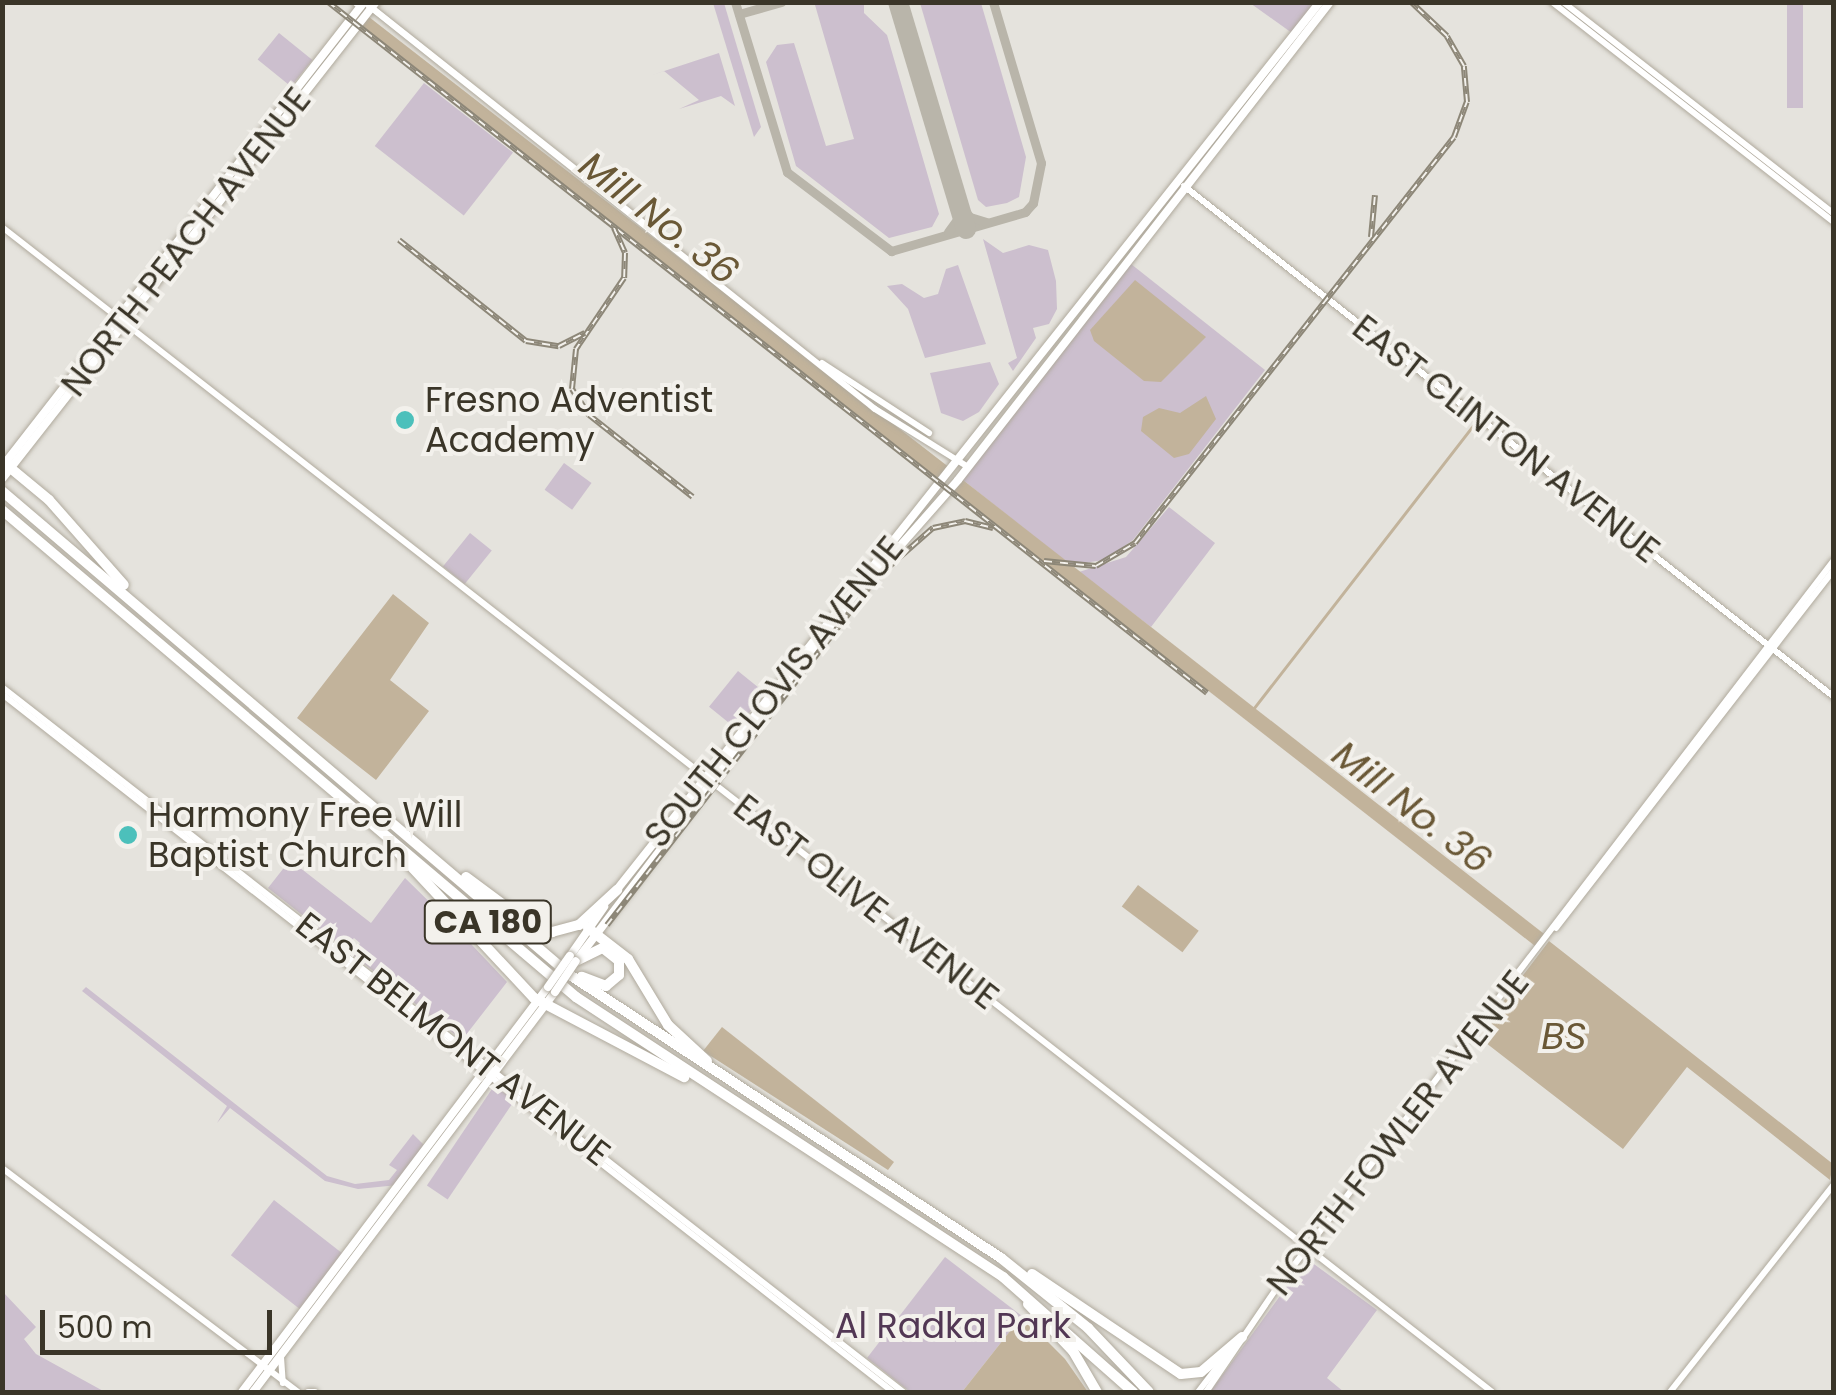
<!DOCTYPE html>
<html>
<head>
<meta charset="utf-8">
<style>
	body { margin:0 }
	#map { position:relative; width:1836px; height:1395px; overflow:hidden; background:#e5e3dd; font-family:Poppins,sans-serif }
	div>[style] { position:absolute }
	.green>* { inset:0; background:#ccbfce; transform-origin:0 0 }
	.water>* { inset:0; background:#c2b39b; transform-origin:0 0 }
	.stream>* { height:2.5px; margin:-1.25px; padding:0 1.25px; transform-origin:1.25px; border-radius:1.25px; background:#c2b39b }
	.taxiway>* { height:9px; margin:-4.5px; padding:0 4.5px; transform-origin:4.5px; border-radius:4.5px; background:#b9b5aa }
	.runway>* { height:20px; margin:-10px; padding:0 10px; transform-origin:10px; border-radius:10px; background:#b9b5aa }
	.roads { filter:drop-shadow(0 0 2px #b0aa9d) drop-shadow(0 0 2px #b0aa9d) }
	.secondary>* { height:6px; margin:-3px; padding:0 3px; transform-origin:3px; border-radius:3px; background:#fff }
	.primary>* { height:8px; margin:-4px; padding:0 4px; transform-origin:4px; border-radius:4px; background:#fff }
	.highway>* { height:10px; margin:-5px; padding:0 5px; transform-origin:5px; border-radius:5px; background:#fff }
	.rail>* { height:6px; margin-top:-3px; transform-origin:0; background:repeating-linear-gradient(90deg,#f3f1ec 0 8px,#8d8778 0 16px); box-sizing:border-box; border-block:2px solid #8d8778 }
	.bridges { filter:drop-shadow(0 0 2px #b0aa9d) drop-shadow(0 0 2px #b0aa9d) }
	.primary-bridge>* { height:8px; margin:-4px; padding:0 4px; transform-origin:4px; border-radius:4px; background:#fff }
	.dots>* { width:28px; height:28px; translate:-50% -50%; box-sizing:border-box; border:5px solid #f3f1ec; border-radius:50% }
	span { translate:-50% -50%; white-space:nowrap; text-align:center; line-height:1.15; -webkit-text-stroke:8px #f3f1ec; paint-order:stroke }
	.shield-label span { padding:2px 8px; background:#f3f1ec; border:2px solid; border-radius:8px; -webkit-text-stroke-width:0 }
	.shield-label { font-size:32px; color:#3a3528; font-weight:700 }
	.street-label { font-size:35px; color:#3a3528 }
	.poi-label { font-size:35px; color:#3a3528 }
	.left { translate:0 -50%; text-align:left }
	.park-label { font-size:35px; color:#523754 }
	.water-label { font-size:38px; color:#6a5836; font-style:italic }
	.frame { position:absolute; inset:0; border:5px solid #3a3528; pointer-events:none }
	.scale { position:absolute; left:40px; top:1310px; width:232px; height:45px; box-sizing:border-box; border:5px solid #3a3528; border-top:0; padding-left:12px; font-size:30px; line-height:35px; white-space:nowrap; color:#3a3528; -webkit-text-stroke:8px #f3f1ec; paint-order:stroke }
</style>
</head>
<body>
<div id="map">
	<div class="green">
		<i style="clip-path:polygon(713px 3px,724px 3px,761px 127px,754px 137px)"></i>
		<i style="clip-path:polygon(875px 3px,864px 5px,864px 13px,887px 35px,939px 214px,932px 227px,889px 238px,796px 166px,766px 62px,777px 45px,794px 43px,826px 146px,854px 139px,815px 5px)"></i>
		<i style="clip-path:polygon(920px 3px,981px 3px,1026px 157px,1019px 197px,1007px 203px,986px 207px,978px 200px)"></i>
		<i style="clip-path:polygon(1250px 3px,1317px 3px,1292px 33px)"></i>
		<i style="left:1787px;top:3px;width:16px;height:105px"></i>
		<i style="left:279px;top:33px;width:43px;height:34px;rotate:39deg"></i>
		<i style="clip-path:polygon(719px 53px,735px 106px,721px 96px,679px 109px,699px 100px,664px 71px,646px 77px)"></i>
		<i style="left:424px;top:83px;width:113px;height:80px;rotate:38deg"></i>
		<i style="clip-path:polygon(983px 239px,1003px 253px,1029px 245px,1048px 250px,1056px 281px,1057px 309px,1049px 324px,1033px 328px,1036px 338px,1013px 371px,1008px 363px,1017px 358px)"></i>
		<i style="clip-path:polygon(1131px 264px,1265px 370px,1133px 540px,1104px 560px,1070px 565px,963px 480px)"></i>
		<i style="clip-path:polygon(958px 265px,986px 344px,925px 358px,908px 309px,887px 286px,902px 284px,924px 298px,938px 294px,946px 269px)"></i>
		<i style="clip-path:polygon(990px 362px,999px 384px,979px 412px,963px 421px,941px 413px,930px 373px)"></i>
		<i style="left:564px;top:463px;width:34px;height:33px;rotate:36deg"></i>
		<i style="clip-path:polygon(1169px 507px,1215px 543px,1151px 627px,1079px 572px,1126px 557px)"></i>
		<i style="left:470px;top:533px;width:28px;height:43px;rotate:39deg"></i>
		<i style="left:738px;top:671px;width:35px;height:46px;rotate:39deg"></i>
		<i style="clip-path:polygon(290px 860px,371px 923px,405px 878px,455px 927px,507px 982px,462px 1040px,354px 956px,360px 943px,354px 938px,344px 948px,268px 888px)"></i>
		<i style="clip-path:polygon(86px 987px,327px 1176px,355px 1184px,389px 1180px,397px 1170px,389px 1165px,413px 1134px,426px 1147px,398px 1185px,358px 1189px,325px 1181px,230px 1108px,217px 1123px,227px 1106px,82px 991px)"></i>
		<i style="left:494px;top:1086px;width:25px;height:120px;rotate:34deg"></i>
		<i style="left:274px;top:1200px;width:89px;height:70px;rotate:38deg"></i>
		<i style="clip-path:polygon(945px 1257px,1022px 1316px,962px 1392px,910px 1392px,867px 1358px)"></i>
		<i style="clip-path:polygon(1307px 1259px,1377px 1310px,1327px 1378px,1344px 1392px,1210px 1392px)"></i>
		<i style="clip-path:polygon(3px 1292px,36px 1327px,24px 1339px,36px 1354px,105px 1392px,3px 1392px)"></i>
	</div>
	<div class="water">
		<i style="clip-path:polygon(369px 17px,950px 468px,940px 481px,360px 26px)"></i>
		<i style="clip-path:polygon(1135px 280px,1206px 337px,1161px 382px,1144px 381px,1094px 341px,1090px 330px)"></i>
		<i style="clip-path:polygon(1206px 396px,1216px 419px,1189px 454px,1174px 458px,1141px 431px,1143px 417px,1159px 408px,1180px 413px)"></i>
		<i style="left:963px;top:480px;width:738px;height:15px;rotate:38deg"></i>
		<i style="clip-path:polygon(393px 594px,429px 623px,390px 680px,429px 711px,376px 780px,297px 718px)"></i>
		<i style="left:1138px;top:885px;width:76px;height:27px;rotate:37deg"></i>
		<i style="clip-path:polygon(1549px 941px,1833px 1164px,1830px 1180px,1687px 1067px,1623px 1149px,1477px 1036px)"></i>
		<i style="clip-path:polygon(722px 1027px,894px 1162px,888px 1170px,703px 1051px)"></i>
		<i style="clip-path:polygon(1022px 1316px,1065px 1359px,1088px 1392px,962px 1392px)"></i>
	</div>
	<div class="stream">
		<i style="left:1254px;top:708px;width:363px;rotate:-52.2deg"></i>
	</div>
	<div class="taxiway">
		<i style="left:735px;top:2px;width:178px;rotate:73deg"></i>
		<i style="left:787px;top:172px;width:131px;rotate:37.2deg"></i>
		<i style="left:891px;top:251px;width:140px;rotate:-16.2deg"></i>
		<i style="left:1025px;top:212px;width:12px;rotate:-48deg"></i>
		<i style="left:1033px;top:203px;width:41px;rotate:-78.7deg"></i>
		<i style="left:1041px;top:163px;width:168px;rotate:-106.6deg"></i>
		<i style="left:739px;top:14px;width:44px;rotate:-15.9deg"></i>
		<i style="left:959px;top:204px;width:17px;rotate:50deg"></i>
		<i style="left:970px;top:217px;width:17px;rotate:17deg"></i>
		<i style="left:948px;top:232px;width:17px;rotate:-54deg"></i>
		<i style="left:958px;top:218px;width:21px;rotate:-95deg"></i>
	</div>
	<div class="runway">
		<i style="left:898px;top:2px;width:237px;rotate:73.3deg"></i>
	</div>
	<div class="roads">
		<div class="secondary">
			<i style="left:364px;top:2px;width:653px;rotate:38.54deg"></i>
			<i style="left:875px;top:409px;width:110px;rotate:31.9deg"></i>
			<i style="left:1552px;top:2px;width:358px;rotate:38deg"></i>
			<i style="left:1563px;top:2px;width:344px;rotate:38deg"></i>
			<i style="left:371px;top:7px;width:362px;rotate:38.4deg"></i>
			<i style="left:1184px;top:186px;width:827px;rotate:38.17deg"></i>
			<i style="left:2px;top:227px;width:1891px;rotate:38.02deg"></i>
			<i style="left:822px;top:363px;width:128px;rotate:33.2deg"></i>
			<i style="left:2px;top:687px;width:1144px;rotate:38.04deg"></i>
			<i style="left:2px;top:694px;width:1132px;rotate:38.07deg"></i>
			<i style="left:1556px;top:928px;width:453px;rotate:-52.2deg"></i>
			<i style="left:2px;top:1168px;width:371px;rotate:37.1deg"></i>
			<i style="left:281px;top:1357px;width:26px;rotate:86deg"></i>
			<i style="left:308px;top:1392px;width:7px"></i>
			<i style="left:1198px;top:1392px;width:44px;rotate:-52.4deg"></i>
			<i style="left:1206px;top:1392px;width:128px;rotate:-55.8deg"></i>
			<i style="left:1278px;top:1286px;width:914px;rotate:-52.55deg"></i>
			<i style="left:1670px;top:1392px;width:265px;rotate:-51.7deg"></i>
		</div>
		<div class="primary">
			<i style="left:2px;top:467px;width:584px;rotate:-52.09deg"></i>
			<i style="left:361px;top:6px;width:6px;rotate:-141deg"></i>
			<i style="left:2px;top:479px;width:606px;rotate:-51.9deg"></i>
			<i style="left:615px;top:892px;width:1135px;rotate:-51.62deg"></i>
			<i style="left:570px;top:956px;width:60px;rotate:-55.2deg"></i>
			<i style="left:576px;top:961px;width:425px;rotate:-52.8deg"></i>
			<i style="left:833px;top:622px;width:189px;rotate:-48.6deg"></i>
			<i style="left:958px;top:480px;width:606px;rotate:-52.11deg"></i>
			<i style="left:242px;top:1392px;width:508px;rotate:-52.93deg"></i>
			<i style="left:253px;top:1392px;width:501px;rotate:-52.95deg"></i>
		</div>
		<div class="highway">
			<i style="left:2px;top:461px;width:61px;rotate:39.7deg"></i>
			<i style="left:49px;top:500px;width:113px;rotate:48.6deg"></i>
			<i style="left:2px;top:491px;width:746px;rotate:40.43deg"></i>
			<i style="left:570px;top:975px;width:516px;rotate:33.29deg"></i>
			<i style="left:1001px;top:1258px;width:112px;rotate:38.8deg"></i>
			<i style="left:1088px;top:1328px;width:88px;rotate:46.4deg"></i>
			<i style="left:2px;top:510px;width:753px;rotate:40.31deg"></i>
			<i style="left:576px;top:997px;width:511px;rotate:33.25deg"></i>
			<i style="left:1003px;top:1277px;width:174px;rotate:41.5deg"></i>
			<i style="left:396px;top:850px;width:202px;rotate:47deg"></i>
			<i style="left:534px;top:998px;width:170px;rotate:27.8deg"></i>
			<i style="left:466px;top:877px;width:84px;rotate:36.7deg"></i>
			<i style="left:533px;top:927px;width:20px;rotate:15deg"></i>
			<i style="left:552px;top:932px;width:28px;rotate:-15deg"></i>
			<i style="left:579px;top:925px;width:52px;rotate:-42.6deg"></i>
			<i style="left:588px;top:928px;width:51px;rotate:37.8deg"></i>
			<i style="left:628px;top:959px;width:77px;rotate:58.8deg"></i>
			<i style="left:668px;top:1025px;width:53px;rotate:42.7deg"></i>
			<i style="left:576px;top:961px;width:30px;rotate:-26deg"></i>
			<i style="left:603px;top:948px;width:21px;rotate:39deg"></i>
			<i style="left:619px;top:961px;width:14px;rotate:90deg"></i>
			<i style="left:619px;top:975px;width:17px;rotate:140deg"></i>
			<i style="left:606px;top:986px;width:26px;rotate:-159deg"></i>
			<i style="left:1032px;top:1274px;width:179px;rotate:33.9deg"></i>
			<i style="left:1181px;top:1374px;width:20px;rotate:-6deg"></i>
			<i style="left:1201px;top:1372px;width:54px;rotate:-40.5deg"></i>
			<i style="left:1028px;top:1304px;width:65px;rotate:46.2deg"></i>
			<i style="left:1073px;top:1351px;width:48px;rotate:59.7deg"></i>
		</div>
	</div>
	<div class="rail">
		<i style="left:328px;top:2px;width:1118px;rotate:38.17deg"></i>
		<i style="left:614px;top:228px;width:27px;rotate:66deg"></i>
		<i style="left:625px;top:253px;width:25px;rotate:92deg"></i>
		<i style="left:624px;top:278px;width:86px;rotate:124.1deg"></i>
		<i style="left:576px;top:349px;width:40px;rotate:95.7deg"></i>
		<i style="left:572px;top:389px;width:31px;rotate:57deg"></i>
		<i style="left:589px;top:415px;width:132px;rotate:38.3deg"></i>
		<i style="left:1371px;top:237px;width:42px;rotate:-84.6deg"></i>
		<i style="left:399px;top:240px;width:162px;rotate:38.5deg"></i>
		<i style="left:526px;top:341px;width:33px;rotate:9deg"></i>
		<i style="left:559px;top:346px;width:29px;rotate:-27deg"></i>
		<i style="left:1044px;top:561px;width:52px;rotate:5.5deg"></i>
		<i style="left:1096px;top:566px;width:45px;rotate:-30.5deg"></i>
		<i style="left:1135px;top:543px;width:516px;rotate:-51.84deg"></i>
		<i style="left:1454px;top:137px;width:37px;rotate:-70deg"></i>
		<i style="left:1467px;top:102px;width:36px;rotate:-95deg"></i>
		<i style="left:1464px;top:66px;width:34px;rotate:-120deg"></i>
		<i style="left:1447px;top:36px;width:50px;rotate:-136.6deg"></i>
		<i style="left:607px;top:925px;width:439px;rotate:-52.2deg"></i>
		<i style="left:876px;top:578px;width:76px;rotate:-41.3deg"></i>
		<i style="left:933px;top:528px;width:33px;rotate:-12deg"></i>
		<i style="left:965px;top:521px;width:29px;rotate:14deg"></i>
	</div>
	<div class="bridges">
		<div class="primary-bridge">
			<i style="left:548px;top:987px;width:38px;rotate:-55deg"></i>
			<i style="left:555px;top:992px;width:37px;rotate:-56deg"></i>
		</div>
	</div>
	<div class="dots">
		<i style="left:405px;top:420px;background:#4cc0bb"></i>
		<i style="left:128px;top:835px;background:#4cc0bb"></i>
	</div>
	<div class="shield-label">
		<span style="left:488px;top:922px">CA 180</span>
	</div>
	<div class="street-label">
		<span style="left:186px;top:242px;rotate:-52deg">NORTH PEACH AVENUE</span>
		<span style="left:1506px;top:439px;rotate:38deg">EAST CLINTON AVENUE</span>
		<span style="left:774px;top:692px;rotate:-51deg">SOUTH CLOVIS AVENUE</span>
		<span style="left:866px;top:902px;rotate:38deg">EAST OLIVE AVENUE</span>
		<span style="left:453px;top:1039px;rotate:38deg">EAST BELMONT AVENUE</span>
		<span style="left:1398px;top:1133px;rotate:-52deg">NORTH FOWLER AVENUE</span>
	</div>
	<div class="poi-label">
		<span class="left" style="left:425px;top:420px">Fresno Adventist<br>Academy</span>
		<span class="left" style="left:148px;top:835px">Harmony Free Will<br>Baptist Church</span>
	</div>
	<div class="park-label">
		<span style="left:953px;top:1326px">Al Radka Park</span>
	</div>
	<div class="water-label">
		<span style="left:659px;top:218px;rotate:38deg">Mill No. 36</span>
		<span style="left:1412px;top:807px;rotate:38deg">Mill No. 36</span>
		<span style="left:1564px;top:1036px">BS</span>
	</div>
	<div class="frame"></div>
	<div class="scale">500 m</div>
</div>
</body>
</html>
